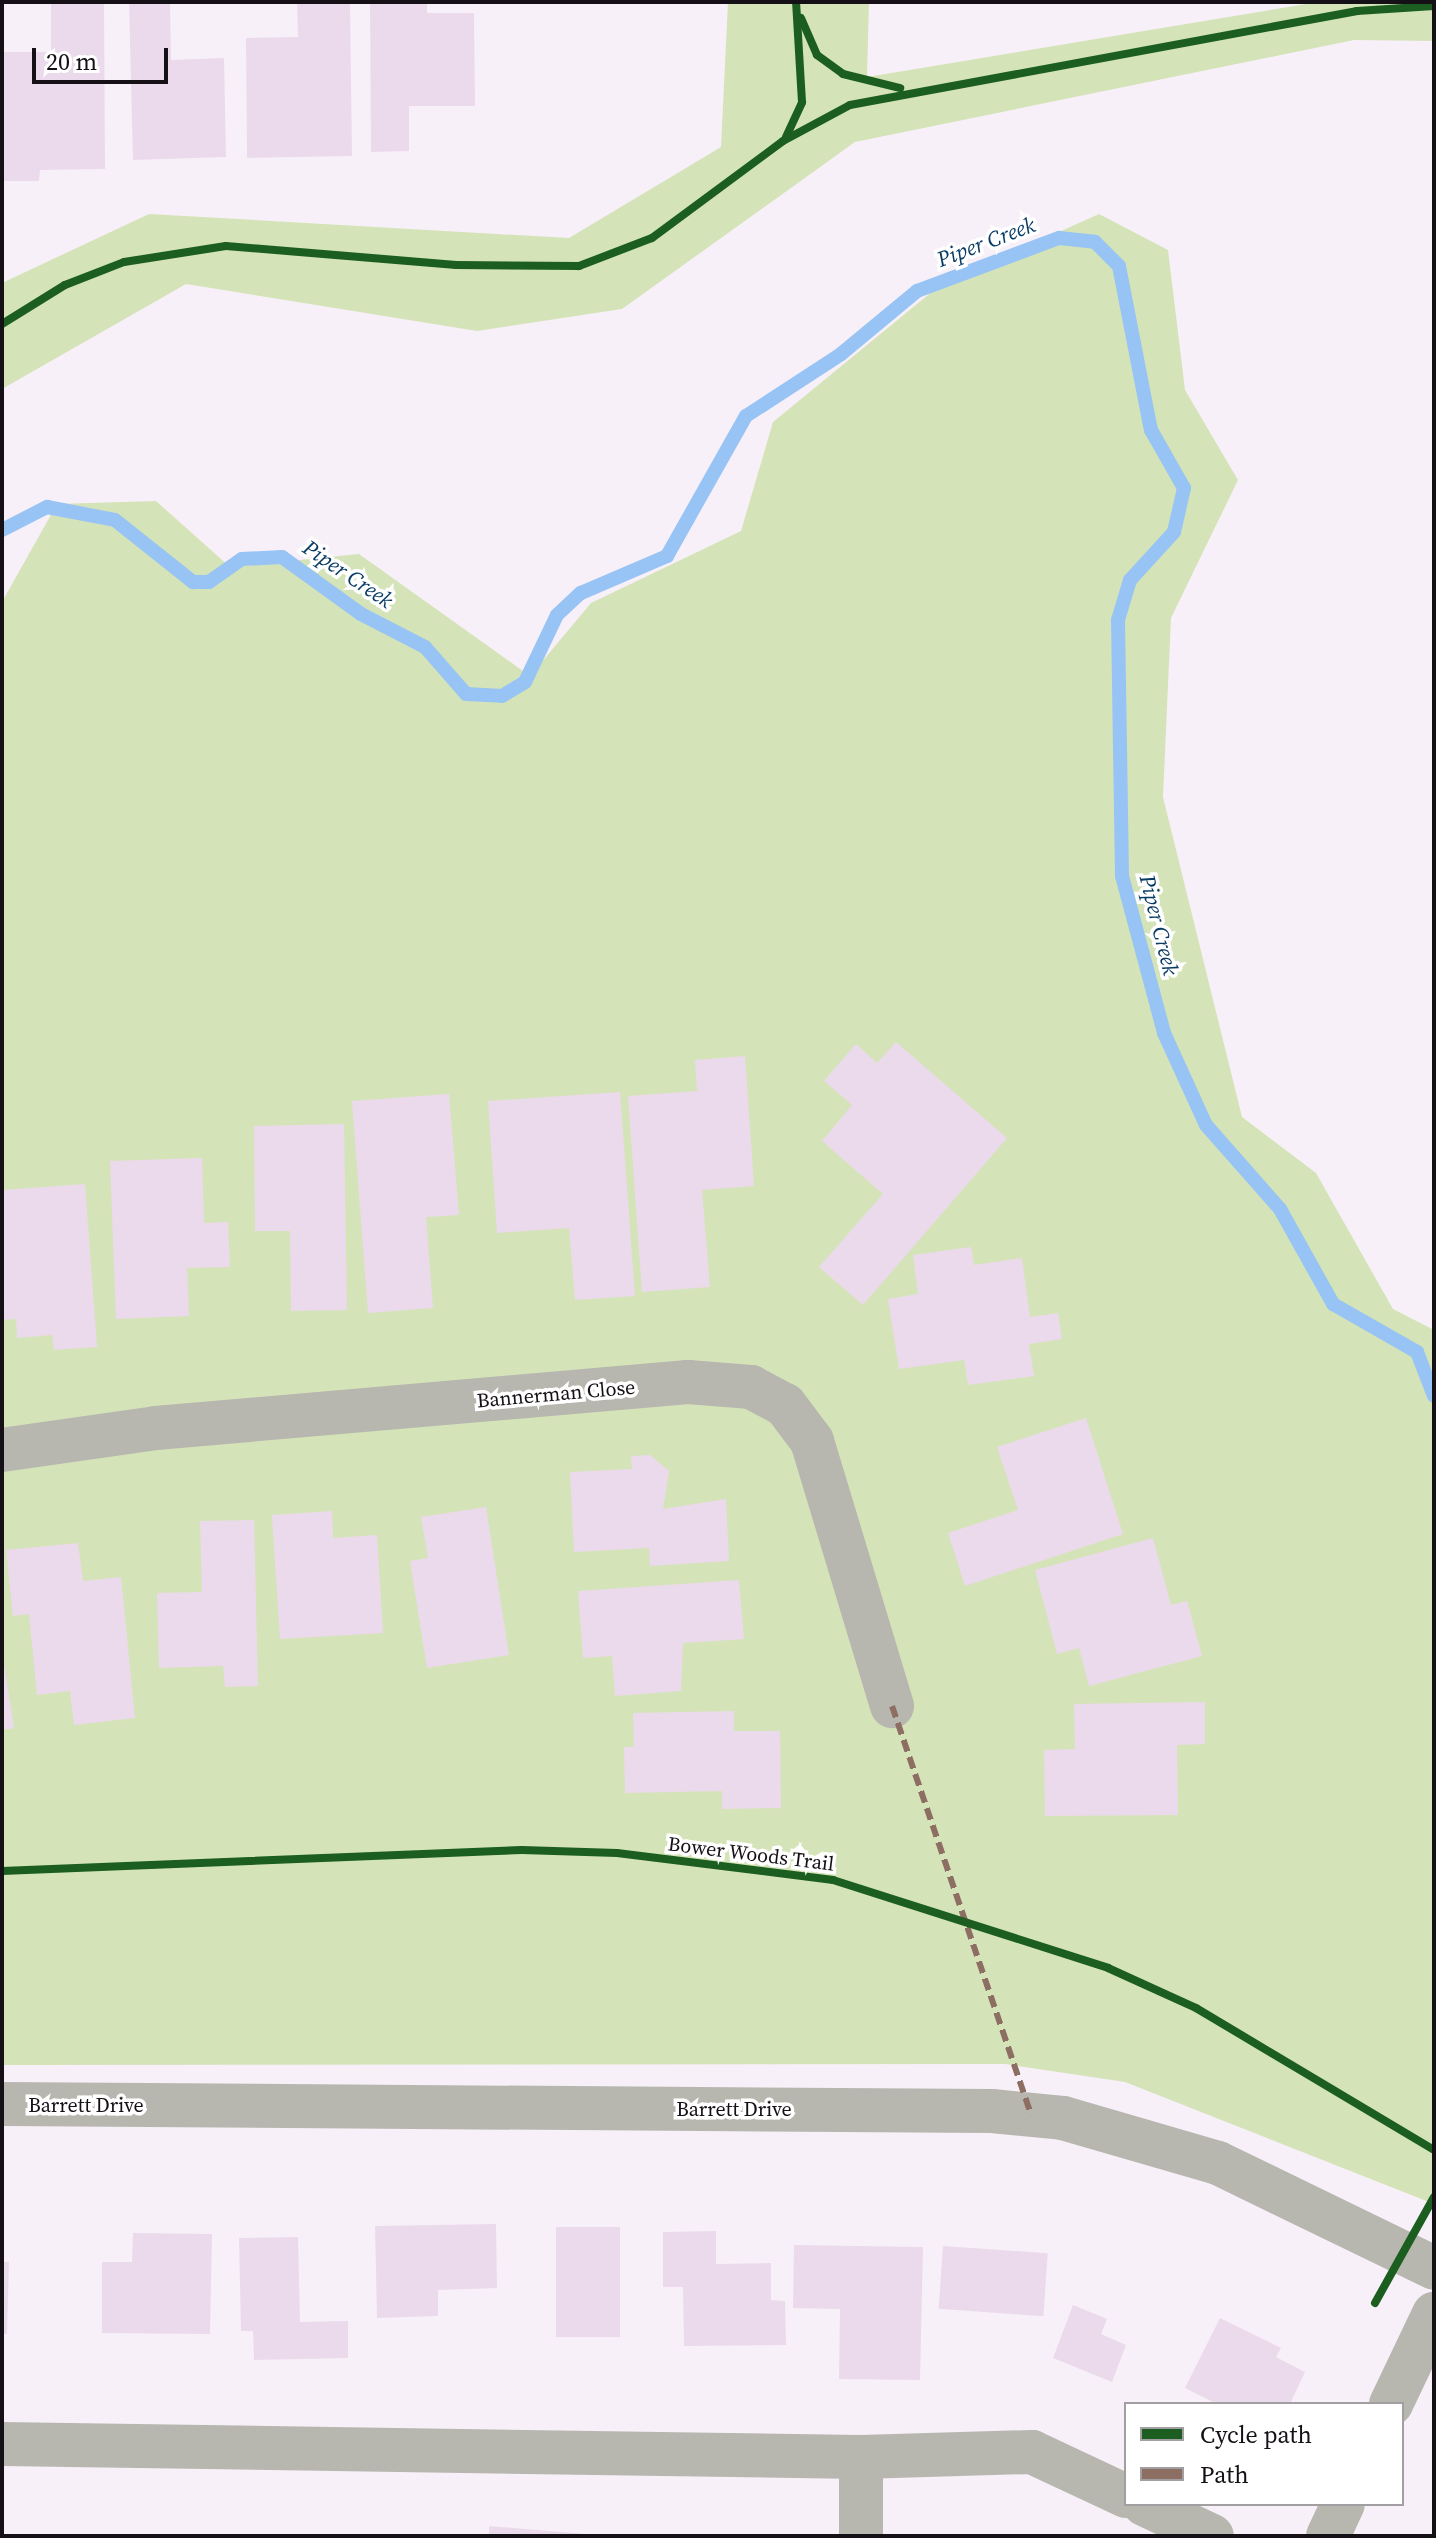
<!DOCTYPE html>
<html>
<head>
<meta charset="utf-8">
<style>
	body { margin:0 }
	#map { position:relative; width:1436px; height:2538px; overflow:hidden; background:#f8f0f8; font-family:"Source Serif 4",serif }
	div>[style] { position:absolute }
	.green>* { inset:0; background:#d5e3b9 }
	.stream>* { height:14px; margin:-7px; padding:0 7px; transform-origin:7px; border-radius:7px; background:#97c4f4 }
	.building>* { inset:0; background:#ebdaeb; transform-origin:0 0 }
	.minor>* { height:44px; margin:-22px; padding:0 22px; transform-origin:22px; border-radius:22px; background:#b7b7af }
	.quiet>* { height:6px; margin-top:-3px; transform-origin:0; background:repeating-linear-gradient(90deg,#8d6e63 0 12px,transparent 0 18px) }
	.cycleway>* { height:8px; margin:-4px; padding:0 4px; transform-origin:4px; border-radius:4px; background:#1b5e20 }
	span { translate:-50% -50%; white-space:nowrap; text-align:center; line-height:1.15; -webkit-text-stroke:7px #fff; paint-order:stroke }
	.street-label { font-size:20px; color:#151015 }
	.water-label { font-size:22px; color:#083b64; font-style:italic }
	.frame { position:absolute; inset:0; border:4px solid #151015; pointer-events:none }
	.legend { position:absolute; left:1124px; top:2402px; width:280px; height:104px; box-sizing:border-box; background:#fff; border:2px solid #a19fa1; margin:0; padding:10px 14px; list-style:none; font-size:24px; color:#151015 }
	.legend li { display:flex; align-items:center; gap:16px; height:40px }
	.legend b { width:40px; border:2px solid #a19fa1 }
	.scale { position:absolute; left:32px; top:48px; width:136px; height:36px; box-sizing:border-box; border:4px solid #151015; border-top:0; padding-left:10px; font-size:24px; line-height:28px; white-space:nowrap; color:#151015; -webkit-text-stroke:6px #fff; paint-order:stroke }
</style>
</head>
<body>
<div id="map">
	<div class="green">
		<i style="clip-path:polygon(728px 2px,869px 2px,867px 77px,1318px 2px,1434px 2px,1434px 41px,1354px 40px,855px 142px,622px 309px,477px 331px,186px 284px,2px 389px,2px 283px,149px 214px,569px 238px,721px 147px)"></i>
		<i style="clip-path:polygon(1099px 214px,1168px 250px,1185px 390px,1238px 480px,1171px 618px,1163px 797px,1242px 1117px,1316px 1173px,1393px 1309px,1434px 1330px,1434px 2204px,1125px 2082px,1005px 2064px,2px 2065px,2px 602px,57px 504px,156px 501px,230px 567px,359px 554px,530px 676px,591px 603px,741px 531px,773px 422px,939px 286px)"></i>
	</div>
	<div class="stream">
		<i style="left:2px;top:530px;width:51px;rotate:-27.1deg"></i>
		<i style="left:47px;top:507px;width:69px;rotate:10.8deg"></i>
		<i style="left:115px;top:520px;width:100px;rotate:38.5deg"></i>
		<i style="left:193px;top:582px;width:16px"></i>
		<i style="left:209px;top:582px;width:40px;rotate:-34.9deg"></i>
		<i style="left:242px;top:559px;width:40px;rotate:-2.9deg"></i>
		<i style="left:282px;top:557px;width:97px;rotate:35.8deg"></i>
		<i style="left:361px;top:614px;width:72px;rotate:27.3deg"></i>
		<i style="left:425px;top:647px;width:62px;rotate:48.9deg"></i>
		<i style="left:466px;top:694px;width:36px;rotate:3deg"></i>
		<i style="left:502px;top:696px;width:27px;rotate:-31deg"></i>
		<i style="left:525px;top:682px;width:74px;rotate:-64.5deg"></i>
		<i style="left:557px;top:615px;width:33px;rotate:-43deg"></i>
		<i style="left:581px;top:593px;width:94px;rotate:-23.3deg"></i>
		<i style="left:667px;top:556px;width:161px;rotate:-60.6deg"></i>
		<i style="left:746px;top:416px;width:113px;rotate:-33.1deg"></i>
		<i style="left:841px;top:354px;width:99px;rotate:-39.7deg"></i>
		<i style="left:917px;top:291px;width:152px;rotate:-20.5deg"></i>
		<i style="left:1059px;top:238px;width:36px;rotate:6deg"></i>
		<i style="left:1095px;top:242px;width:34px;rotate:45deg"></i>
		<i style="left:1119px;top:266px;width:167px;rotate:79deg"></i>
		<i style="left:1151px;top:430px;width:67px;rotate:60.4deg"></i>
		<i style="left:1184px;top:488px;width:45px;rotate:102.8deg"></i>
		<i style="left:1174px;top:532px;width:65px;rotate:132.5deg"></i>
		<i style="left:1130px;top:580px;width:42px;rotate:106.7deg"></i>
		<i style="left:1118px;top:620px;width:256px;rotate:89.1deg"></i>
		<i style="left:1122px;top:876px;width:163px;rotate:75deg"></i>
		<i style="left:1164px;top:1033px;width:101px;rotate:65.5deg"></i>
		<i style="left:1206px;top:1125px;width:112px;rotate:48.6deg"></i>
		<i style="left:1280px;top:1209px;width:109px;rotate:60.8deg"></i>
		<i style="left:1333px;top:1304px;width:97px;rotate:29.7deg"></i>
		<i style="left:1417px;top:1352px;width:47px;rotate:68.9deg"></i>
	</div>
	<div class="building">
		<i style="clip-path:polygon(51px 2px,104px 2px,105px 169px,40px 170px,39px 181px,3px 181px,2px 52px,51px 52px)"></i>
		<i style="clip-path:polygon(129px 2px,170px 2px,171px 60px,224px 58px,226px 157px,133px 160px)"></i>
		<i style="clip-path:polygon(297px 2px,350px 2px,352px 156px,247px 158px,246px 38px,298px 37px)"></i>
		<i style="clip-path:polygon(370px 2px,427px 2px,427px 13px,474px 13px,475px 106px,409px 106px,409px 151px,371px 152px)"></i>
		<i style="clip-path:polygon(896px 1042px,1007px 1138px,863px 1305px,819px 1267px,883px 1194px,822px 1141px,852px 1105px,824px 1081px,856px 1044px,877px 1063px)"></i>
		<i style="clip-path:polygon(745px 1056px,754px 1186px,702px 1190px,710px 1287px,642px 1292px,628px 1096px,697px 1091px,695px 1060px)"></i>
		<i style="clip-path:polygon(620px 1092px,635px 1296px,575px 1300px,569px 1228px,497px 1233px,488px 1101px)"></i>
		<i style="clip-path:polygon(449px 1094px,459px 1215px,426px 1217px,433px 1308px,368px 1313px,352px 1101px)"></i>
		<i style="clip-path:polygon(344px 1124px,347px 1310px,291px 1311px,290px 1231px,255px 1231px,254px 1126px)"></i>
		<i style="clip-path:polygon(202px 1158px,204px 1223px,228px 1222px,230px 1267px,187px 1268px,189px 1316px,116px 1319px,110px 1161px)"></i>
		<i style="clip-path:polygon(85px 1184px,97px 1347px,54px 1350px,52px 1335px,17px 1338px,16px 1319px,2px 1320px,2px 1190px)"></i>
		<i style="clip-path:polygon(971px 1247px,974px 1265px,1022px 1258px,1030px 1317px,1058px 1313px,1062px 1339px,1029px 1344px,1034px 1376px,968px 1385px,964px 1360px,899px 1369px,888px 1299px,918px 1294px,913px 1255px)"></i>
		<i style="clip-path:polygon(1086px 1418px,1123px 1534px,965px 1586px,948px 1533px,1018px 1510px,997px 1447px)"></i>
		<i style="clip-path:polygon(650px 1455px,669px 1471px,663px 1509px,726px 1499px,729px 1561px,650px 1566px,649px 1548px,574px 1552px,570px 1472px,632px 1469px,631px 1456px)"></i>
		<i style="clip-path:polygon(486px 1507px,509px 1655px,427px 1668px,410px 1561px,428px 1558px,421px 1517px)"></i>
		<i style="clip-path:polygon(332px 1511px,333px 1538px,377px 1535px,383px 1633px,280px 1639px,272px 1515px)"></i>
		<i style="clip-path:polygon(254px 1520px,258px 1686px,225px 1687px,223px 1666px,159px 1668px,157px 1593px,202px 1592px,200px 1521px)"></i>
		<i style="clip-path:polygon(1153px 1538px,1171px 1605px,1187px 1601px,1202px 1656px,1089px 1686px,1079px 1648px,1057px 1654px,1035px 1570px)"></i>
		<i style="clip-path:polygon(78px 1543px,83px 1581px,121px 1577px,135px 1718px,74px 1725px,70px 1691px,37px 1695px,29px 1614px,13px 1616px,6px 1550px)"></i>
		<i style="clip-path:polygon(739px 1580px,744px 1639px,683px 1643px,681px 1691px,615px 1696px,612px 1656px,583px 1658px,578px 1591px)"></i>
		<i style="clip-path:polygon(2px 1651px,14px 1728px,2px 1730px)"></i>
		<i style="clip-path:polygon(1205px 1702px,1205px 1744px,1177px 1745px,1178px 1815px,1045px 1816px,1044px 1750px,1075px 1749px,1074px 1704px)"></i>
		<i style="clip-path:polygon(734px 1711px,734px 1731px,780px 1731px,781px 1808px,722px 1809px,722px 1791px,625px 1793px,624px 1747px,634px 1747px,633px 1713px)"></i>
		<i style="clip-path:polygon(496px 2224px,497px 2288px,438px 2290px,438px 2316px,377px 2318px,375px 2226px)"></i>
		<i style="left:556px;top:2227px;width:64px;height:110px"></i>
		<i style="clip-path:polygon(716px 2231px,716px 2264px,771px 2263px,771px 2300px,785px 2301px,786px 2345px,684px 2346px,683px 2287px,663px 2287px,663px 2232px)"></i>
		<i style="clip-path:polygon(133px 2233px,212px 2234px,210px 2334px,102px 2333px,102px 2262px,132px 2262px)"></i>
		<i style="clip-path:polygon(298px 2237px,300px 2322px,348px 2321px,348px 2358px,254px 2360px,253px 2331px,241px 2331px,239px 2238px)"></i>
		<i style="clip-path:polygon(794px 2245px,923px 2247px,920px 2380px,839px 2379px,840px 2309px,793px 2308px)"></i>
		<i style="left:943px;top:2246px;width:105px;height:63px;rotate:4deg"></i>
		<i style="clip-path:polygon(2px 2262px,9px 2262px,7px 2334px,2px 2334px)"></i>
		<i style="clip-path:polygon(1073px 2305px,1107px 2319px,1101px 2334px,1126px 2345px,1112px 2382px,1053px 2358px)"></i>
		<i style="clip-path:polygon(1220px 2318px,1281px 2348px,1276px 2357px,1305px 2372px,1290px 2404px,1217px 2404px,1185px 2388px)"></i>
		<i style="clip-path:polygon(489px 2526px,586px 2534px,586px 2536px,489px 2536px)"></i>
	</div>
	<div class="minor">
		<i style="left:2px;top:1450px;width:156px;rotate:-8.1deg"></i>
		<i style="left:156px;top:1428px;width:534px;rotate:-4.94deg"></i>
		<i style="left:688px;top:1382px;width:63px;rotate:4.5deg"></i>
		<i style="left:751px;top:1387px;width:38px;rotate:28deg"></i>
		<i style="left:785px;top:1405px;width:45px;rotate:53.1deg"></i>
		<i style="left:812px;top:1441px;width:277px;rotate:73.2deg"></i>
		<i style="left:2px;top:2104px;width:990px;rotate:0.41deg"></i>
		<i style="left:992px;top:2111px;width:71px;rotate:5.6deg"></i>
		<i style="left:1063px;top:2118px;width:161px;rotate:16.2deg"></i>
		<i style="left:1218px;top:2163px;width:240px;rotate:25.9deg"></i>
		<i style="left:1391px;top:2404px;width:100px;rotate:-64.5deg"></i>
		<i style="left:2px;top:2444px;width:859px;rotate:0.87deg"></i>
		<i style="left:861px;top:2457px;width:171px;rotate:-1.7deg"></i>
		<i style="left:1032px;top:2452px;width:104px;rotate:25.1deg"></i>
		<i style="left:861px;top:2457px;width:79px;rotate:90deg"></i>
		<i style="left:1144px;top:2504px;width:75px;rotate:25.2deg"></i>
		<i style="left:1328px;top:2536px;width:35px;rotate:-65deg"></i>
	</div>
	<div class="quiet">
		<i style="left:892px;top:1706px;width:432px;rotate:71.2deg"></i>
	</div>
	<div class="cycleway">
		<i style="left:801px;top:18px;width:40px;rotate:66.6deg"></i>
		<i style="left:817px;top:55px;width:32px;rotate:36deg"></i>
		<i style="left:843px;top:74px;width:59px;rotate:13.8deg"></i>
		<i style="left:786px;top:137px;width:38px;rotate:-65deg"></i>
		<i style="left:802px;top:102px;width:100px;rotate:-93.4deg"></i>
		<i style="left:2px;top:324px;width:74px;rotate:-31.8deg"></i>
		<i style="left:65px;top:285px;width:63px;rotate:-21.3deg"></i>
		<i style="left:124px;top:262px;width:103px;rotate:-8.9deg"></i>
		<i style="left:226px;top:246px;width:231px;rotate:4.7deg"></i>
		<i style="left:456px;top:265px;width:123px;rotate:0.5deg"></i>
		<i style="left:579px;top:266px;width:78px;rotate:-21deg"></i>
		<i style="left:652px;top:238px;width:163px;rotate:-36.5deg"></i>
		<i style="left:783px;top:141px;width:76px;rotate:-28.2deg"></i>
		<i style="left:850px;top:105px;width:516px;rotate:-10.5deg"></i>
		<i style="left:1357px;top:11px;width:77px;rotate:-3.7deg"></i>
		<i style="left:2px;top:1871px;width:520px;rotate:-2.31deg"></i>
		<i style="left:522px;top:1850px;width:95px;rotate:1.8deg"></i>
		<i style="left:617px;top:1853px;width:218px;rotate:7.1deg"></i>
		<i style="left:833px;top:1880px;width:289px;rotate:17.7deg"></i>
		<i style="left:1108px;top:1968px;width:97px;rotate:24.4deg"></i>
		<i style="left:1196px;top:2008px;width:277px;rotate:30.8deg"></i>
		<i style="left:1375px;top:2303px;width:121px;rotate:-60.9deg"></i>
	</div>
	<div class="street-label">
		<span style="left:556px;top:1394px;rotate:-5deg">Bannerman Close</span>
		<span style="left:751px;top:1854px;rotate:7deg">Bower Woods Trail</span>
		<span style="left:86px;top:2105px">Barrett Drive</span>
		<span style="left:734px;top:2109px">Barrett Drive</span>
	</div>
	<div class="water-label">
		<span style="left:986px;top:242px;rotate:-21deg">Piper Creek</span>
		<span style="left:348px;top:574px;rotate:34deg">Piper Creek</span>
		<span style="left:1159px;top:925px;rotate:76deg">Piper Creek</span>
	</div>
	<div class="frame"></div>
	<ul class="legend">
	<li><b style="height:10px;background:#1b5e20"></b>Cycle path</li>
	<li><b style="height:10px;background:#8d6e63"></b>Path</li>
	</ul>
	<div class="scale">20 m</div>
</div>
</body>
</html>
